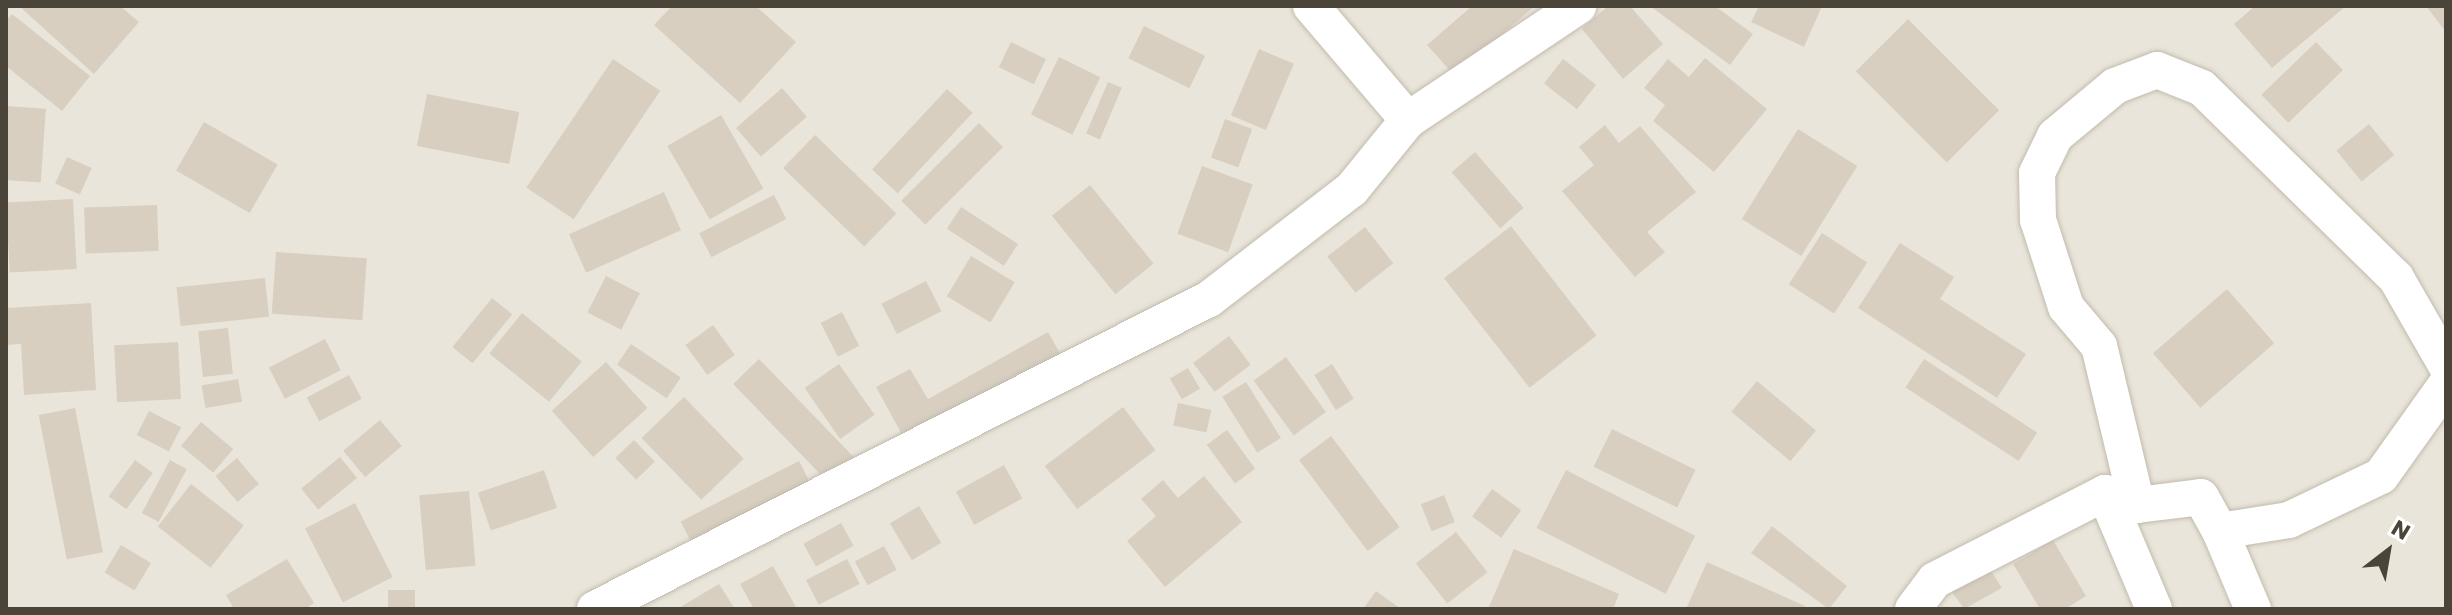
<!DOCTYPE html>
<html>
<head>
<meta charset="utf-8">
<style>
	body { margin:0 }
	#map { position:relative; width:2452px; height:615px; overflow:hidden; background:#f6f3ec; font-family:Poppins,sans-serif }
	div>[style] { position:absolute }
	.residential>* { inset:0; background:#eae5da; transform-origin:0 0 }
	.building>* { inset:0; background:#d8cfc1; transform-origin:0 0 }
	.roads { filter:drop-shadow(0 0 2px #c2bbae) drop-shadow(0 0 2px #c2bbae) }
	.minor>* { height:36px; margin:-18px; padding:0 18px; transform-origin:18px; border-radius:18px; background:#fff }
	span { translate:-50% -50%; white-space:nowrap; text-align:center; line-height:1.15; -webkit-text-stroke:6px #fff; paint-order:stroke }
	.frame { position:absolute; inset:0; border:8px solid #4b4439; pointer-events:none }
	.north { position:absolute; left:2348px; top:511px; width:80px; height:80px; -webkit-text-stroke:6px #fff; paint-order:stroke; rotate:31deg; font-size:22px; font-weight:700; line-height:32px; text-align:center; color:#4b4439 }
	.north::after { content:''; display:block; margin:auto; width:28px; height:36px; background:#4b4439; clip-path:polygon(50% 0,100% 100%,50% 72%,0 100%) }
</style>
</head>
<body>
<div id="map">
	<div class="residential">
		<i style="left:6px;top:6px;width:2440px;height:603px"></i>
	</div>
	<div class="building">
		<i style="clip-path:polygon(19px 6px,120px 6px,139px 22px,94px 74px)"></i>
		<i style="clip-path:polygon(672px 6px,756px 6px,796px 42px,740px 103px,654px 25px)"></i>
		<i style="clip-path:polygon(1472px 6px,1535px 6px,1454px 75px,1427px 45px)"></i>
		<i style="clip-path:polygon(1608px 6px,1630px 6px,1663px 44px,1623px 79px,1582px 29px)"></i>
		<i style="clip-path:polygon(1650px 6px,1715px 6px,1753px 34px,1730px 65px)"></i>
		<i style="clip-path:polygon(1759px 6px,1822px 6px,1804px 47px,1751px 22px)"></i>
		<i style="clip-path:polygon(2255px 6px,2346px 6px,2272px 68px,2234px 24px)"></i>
		<i style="clip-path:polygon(2426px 6px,2446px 6px,2446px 32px)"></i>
		<i style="clip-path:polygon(12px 14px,90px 76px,62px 111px,6px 66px,6px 21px)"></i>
		<i style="left:1908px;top:19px;width:129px;height:74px;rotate:45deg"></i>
		<i style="left:1144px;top:26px;width:68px;height:36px;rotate:26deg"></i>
		<i style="left:1011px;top:42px;width:39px;height:28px;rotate:26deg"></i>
		<i style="left:2316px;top:42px;width:39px;height:76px;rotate:46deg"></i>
		<i style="left:1259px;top:49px;width:38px;height:72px;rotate:23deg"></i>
		<i style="left:1059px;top:57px;width:46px;height:64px;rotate:26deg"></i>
		<i style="clip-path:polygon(1705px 58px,1767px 109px,1714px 172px,1653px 121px,1665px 105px,1644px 88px,1668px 59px,1689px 77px)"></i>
		<i style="left:613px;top:59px;width:57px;height:155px;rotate:34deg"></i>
		<i style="left:1563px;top:59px;width:42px;height:31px;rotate:38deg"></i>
		<i style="left:1108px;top:82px;width:15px;height:56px;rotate:23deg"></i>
		<i style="left:782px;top:88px;width:38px;height:61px;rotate:49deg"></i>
		<i style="left:947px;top:89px;width:35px;height:110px;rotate:43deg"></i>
		<i style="left:427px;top:94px;width:94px;height:53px;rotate:11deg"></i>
		<i style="left:6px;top:106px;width:40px;height:74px;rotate:4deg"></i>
		<i style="left:721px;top:115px;width:85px;height:62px;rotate:60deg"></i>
		<i style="left:1225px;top:119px;width:29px;height:41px;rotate:20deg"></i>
		<i style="left:204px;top:122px;width:85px;height:56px;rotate:30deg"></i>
		<i style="left:979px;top:123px;width:34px;height:110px;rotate:45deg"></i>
		<i style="left:2369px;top:124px;width:40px;height:42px;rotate:51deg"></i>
		<i style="clip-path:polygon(1605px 125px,1619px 143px,1640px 126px,1696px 192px,1647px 232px,1665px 252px,1635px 277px,1562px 191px,1594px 165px,1579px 147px)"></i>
		<i style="left:1798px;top:129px;width:70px;height:106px;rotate:32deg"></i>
		<i style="left:815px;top:135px;width:113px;height:46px;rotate:44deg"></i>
		<i style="left:1475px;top:152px;width:74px;height:31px;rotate:49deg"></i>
		<i style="left:67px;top:157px;width:27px;height:29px;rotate:24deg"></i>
		<i style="left:1202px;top:166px;width:54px;height:72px;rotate:20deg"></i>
		<i style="left:1090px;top:185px;width:101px;height:49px;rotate:51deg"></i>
		<i style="left:664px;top:192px;width:42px;height:104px;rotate:66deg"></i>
		<i style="left:774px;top:195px;width:27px;height:84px;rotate:63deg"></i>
		<i style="left:73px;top:199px;width:70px;height:67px;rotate:87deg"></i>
		<i style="left:157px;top:205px;width:46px;height:73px;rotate:88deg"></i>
		<i style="left:961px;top:207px;width:68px;height:26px;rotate:33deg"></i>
		<i style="left:1511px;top:226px;width:139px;height:85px;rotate:52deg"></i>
		<i style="left:1365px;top:227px;width:46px;height:48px;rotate:52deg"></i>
		<i style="left:1822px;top:233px;width:54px;height:61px;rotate:33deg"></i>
		<i style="clip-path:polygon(1900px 243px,1954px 277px,1940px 299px,2026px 354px,1997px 398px,1858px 308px)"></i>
		<i style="left:276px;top:252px;width:91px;height:62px;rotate:4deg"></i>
		<i style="left:971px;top:256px;width:51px;height:47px;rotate:31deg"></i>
		<i style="left:606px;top:276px;width:38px;height:41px;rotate:27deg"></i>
		<i style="left:265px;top:278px;width:39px;height:89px;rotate:84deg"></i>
		<i style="left:926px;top:281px;width:34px;height:50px;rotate:63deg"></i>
		<i style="left:2227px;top:289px;width:72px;height:98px;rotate:49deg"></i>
		<i style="left:492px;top:298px;width:26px;height:63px;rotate:39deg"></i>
		<i style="clip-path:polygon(91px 303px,96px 390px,24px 395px,21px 344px,6px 345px,6px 308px)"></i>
		<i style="left:842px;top:312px;width:38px;height:24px;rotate:63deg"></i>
		<i style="left:522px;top:313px;width:77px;height:52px;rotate:39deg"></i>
		<i style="left:713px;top:325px;width:37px;height:34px;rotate:54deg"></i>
		<i style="left:228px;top:328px;width:46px;height:30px;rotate:84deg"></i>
		<i style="clip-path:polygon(1048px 332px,1062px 357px,910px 449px,876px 387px,910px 369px,928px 399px)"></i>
		<i style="left:1229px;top:336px;width:36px;height:45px;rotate:53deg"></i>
		<i style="left:325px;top:339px;width:35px;height:63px;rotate:63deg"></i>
		<i style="left:178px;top:342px;width:57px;height:64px;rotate:87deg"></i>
		<i style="left:631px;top:344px;width:60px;height:25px;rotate:34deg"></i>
		<i style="left:1286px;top:357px;width:68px;height:40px;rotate:54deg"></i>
		<i style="left:759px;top:359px;width:138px;height:36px;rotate:46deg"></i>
		<i style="left:1924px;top:359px;width:135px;height:34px;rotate:33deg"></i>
		<i style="left:606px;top:362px;width:62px;height:73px;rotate:48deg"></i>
		<i style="left:839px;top:364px;width:62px;height:42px;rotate:55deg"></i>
		<i style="left:1332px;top:364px;width:41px;height:21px;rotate:58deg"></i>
		<i style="left:1188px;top:368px;width:24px;height:21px;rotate:60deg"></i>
		<i style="left:349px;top:375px;width:27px;height:48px;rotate:62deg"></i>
		<i style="left:238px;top:379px;width:23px;height:37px;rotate:80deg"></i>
		<i style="left:1757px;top:381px;width:77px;height:40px;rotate:40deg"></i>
		<i style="left:1246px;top:382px;width:66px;height:28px;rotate:58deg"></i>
		<i style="left:684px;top:397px;width:86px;height:59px;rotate:46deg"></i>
		<i style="left:1178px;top:403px;width:34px;height:23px;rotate:12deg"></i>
		<i style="left:1123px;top:407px;width:54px;height:98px;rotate:53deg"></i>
		<i style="left:75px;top:408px;width:147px;height:37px;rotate:79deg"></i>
		<i style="left:149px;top:411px;width:36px;height:27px;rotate:27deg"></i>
		<i style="left:380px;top:420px;width:34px;height:48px;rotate:50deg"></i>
		<i style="left:201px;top:422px;width:42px;height:31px;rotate:40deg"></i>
		<i style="left:1612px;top:429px;width:93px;height:42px;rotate:26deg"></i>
		<i style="left:1227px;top:430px;width:48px;height:25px;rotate:54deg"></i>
		<i style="left:1331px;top:436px;width:114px;height:40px;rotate:53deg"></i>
		<i style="left:634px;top:440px;width:30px;height:26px;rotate:46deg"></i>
		<i style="left:340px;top:457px;width:27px;height:50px;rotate:51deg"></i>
		<i style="left:237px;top:458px;width:34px;height:28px;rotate:50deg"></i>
		<i style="left:135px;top:460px;width:22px;height:45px;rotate:36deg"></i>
		<i style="left:170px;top:460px;width:19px;height:60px;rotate:28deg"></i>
		<i style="left:799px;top:461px;width:35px;height:133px;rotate:63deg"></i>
		<i style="left:1004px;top:465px;width:38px;height:55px;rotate:61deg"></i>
		<i style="left:544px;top:470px;width:40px;height:70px;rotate:71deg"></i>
		<i style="left:1566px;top:470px;width:145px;height:65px;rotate:27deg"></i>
		<i style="clip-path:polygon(1204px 476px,1242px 522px,1165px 587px,1127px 541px,1156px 516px,1141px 499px,1163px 480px,1178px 498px)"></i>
		<i style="left:191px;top:484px;width:67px;height:54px;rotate:38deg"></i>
		<i style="left:1492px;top:489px;width:36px;height:34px;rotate:36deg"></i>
		<i style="left:469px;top:491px;width:75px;height:50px;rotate:85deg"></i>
		<i style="left:1444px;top:495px;width:29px;height:25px;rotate:68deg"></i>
		<i style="left:355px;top:503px;width:83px;height:56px;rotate:63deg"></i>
		<i style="left:919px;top:506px;width:43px;height:34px;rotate:59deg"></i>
		<i style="left:841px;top:523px;width:26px;height:43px;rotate:61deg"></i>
		<i style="clip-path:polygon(1772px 526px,1847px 586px,1829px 609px,1751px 553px)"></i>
		<i style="left:1456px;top:532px;width:51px;height:51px;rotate:52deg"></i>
		<i style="clip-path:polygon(2053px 540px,2086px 596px,2065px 609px,2040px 609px,2013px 564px)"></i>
		<i style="left:121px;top:545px;width:35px;height:32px;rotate:31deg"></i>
		<i style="left:884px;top:546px;width:27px;height:33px;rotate:62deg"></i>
		<i style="clip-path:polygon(1514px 549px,1619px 594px,1613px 609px,1488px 609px)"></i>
		<i style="clip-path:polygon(287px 559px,314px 603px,305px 609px,234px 609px,226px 595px)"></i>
		<i style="left:847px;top:559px;width:28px;height:46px;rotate:63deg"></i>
		<i style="clip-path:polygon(1707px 562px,1805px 606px,1803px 609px,1686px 609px)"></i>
		<i style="clip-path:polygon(773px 566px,797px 609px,754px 609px,740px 584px)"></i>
		<i style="clip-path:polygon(1989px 568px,2002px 588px,1964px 609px,1952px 592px)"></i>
		<i style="clip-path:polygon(719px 584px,735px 609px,677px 609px)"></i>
		<i style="left:388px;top:590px;width:27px;height:19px"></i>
		<i style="clip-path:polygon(1376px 591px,1401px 609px,1363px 609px)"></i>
	</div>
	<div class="roads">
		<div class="minor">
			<i style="left:1311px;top:6px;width:150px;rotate:49.6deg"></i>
			<i style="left:2105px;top:493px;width:126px;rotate:67.1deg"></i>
			<i style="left:2137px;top:505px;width:163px;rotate:-103.4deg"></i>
			<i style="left:2099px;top:346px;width:51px;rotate:-130.2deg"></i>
			<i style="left:2066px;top:307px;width:91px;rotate:-107.8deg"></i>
			<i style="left:2038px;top:220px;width:47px;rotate:-91.2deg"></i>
			<i style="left:2037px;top:173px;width:41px;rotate:-64.1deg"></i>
			<i style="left:2055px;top:136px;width:78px;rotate:-39.8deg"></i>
			<i style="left:2115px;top:86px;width:45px;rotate:-20.9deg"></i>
			<i style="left:2157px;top:70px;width:48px;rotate:21.8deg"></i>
			<i style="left:2202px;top:88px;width:272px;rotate:44.4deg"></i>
			<i style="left:2396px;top:278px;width:100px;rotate:60.1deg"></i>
			<i style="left:2220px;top:531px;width:85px;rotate:67.1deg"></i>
			<i style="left:595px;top:609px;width:688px;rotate:-26.79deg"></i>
			<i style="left:1209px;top:299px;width:180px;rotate:-37.6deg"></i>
			<i style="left:1352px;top:189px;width:89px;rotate:-50.9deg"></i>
			<i style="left:1408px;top:120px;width:205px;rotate:-33.8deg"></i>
			<i style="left:1913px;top:609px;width:36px;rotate:-53deg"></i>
			<i style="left:1935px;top:580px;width:191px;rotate:-27.1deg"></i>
			<i style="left:2105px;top:493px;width:34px;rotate:21deg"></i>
			<i style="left:2137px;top:505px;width:64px;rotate:-7.1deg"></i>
			<i style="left:2201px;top:497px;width:39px;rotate:61deg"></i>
			<i style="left:2220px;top:531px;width:70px;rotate:-9.1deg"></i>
			<i style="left:2289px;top:520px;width:102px;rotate:-25.6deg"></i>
			<i style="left:2381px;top:476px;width:112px;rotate:-54.5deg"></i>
		</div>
	</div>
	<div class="frame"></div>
	<div class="north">N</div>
</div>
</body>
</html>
